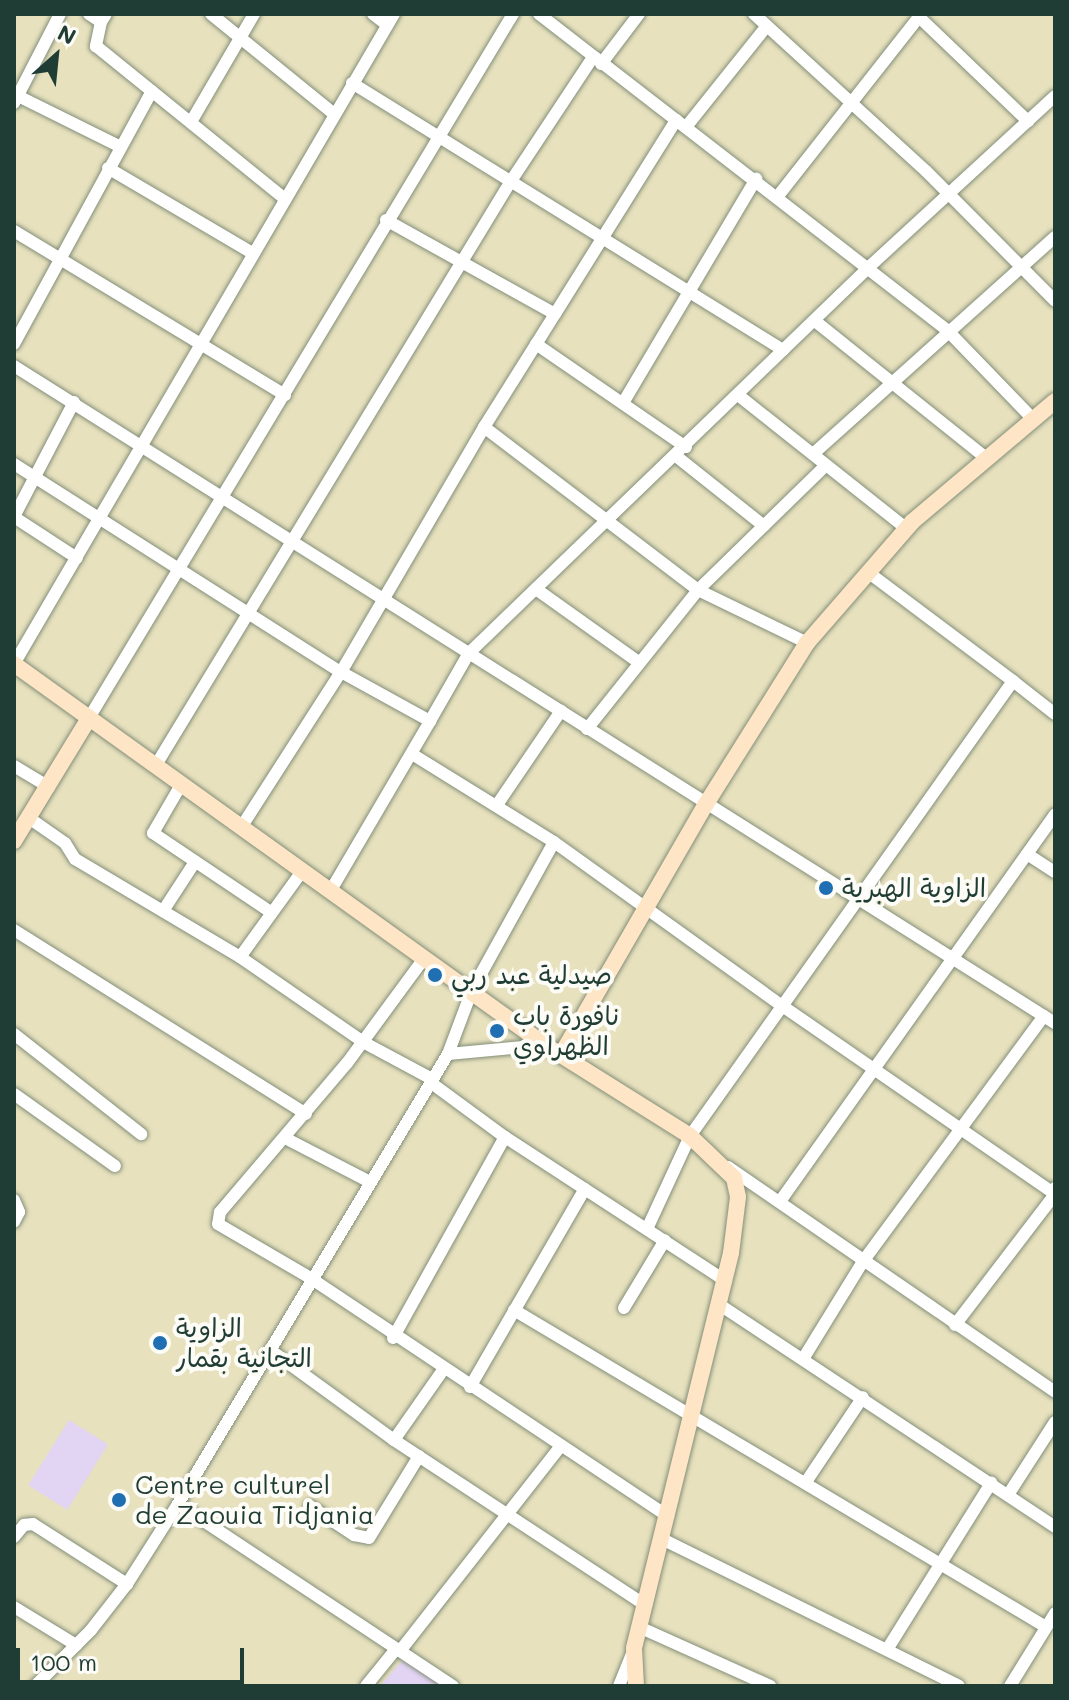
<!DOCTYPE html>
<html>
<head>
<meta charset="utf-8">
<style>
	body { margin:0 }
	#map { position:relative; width:1069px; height:1700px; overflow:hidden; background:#e7e1be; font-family:Mali,"Playpen Sans Arabic",sans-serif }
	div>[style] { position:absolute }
	.built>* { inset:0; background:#e2d4f3; transform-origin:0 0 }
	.roads { filter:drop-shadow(0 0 2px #838f79) drop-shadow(0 0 2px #838f79) }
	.street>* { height:12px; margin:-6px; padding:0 6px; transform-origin:6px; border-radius:6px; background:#fff }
	.secondary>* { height:16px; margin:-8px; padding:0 8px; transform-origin:8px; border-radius:8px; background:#fde5c5 }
	.dots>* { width:22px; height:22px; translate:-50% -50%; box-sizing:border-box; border:4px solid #fdfcf7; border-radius:50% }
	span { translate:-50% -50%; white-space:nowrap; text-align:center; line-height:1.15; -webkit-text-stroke:8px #fdfcf7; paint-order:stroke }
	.poi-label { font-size:26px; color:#1f3d34 }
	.left { translate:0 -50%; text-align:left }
	.frame { position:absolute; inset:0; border:16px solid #1f3d34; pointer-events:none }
	.north { position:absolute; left:16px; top:16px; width:80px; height:80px; -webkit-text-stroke:6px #fdfcf7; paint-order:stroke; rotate:27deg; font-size:22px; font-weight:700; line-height:32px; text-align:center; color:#1f3d34 }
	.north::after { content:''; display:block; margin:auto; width:28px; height:36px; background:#1f3d34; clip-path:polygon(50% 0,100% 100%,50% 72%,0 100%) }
	.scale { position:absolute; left:16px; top:1648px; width:228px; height:36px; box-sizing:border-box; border:4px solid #1f3d34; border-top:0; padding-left:10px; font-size:24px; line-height:28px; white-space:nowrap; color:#1f3d34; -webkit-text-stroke:6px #fdfcf7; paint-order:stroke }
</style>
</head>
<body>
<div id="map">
	<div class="built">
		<i style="left:69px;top:1420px;width:46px;height:77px;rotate:32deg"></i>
		<i style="clip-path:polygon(406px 1656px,450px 1686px,380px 1686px)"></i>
	</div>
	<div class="roads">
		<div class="street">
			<i style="left:89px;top:14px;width:14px;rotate:34deg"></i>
			<i style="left:101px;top:22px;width:9px;rotate:-58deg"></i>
			<i style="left:211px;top:14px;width:159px;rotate:39.1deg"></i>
			<i style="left:373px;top:14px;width:18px;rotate:38deg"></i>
			<i style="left:539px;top:14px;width:516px;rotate:37.76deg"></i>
			<i style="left:947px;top:330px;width:122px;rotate:46deg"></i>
			<i style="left:754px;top:14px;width:233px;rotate:42.4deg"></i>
			<i style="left:926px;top:171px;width:183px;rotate:45.2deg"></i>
			<i style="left:919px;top:17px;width:151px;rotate:43.7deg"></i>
			<i style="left:101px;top:22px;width:25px;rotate:102deg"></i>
			<i style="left:96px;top:46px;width:243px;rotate:39deg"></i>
			<i style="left:601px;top:64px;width:63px;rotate:-52.8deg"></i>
			<i style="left:352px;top:83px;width:507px;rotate:31.78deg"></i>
			<i style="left:14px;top:94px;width:119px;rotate:26.4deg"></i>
			<i style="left:14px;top:103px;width:100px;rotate:-62.7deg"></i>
			<i style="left:191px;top:122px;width:125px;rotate:-59.7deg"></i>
			<i style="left:686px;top:127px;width:129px;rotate:-51.3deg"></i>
			<i style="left:108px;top:168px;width:169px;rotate:30.5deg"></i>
			<i style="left:778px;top:196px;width:231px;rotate:-51.8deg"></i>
			<i style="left:386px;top:220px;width:193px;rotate:29.1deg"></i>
			<i style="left:555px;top:314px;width:133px;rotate:122.1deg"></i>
			<i style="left:14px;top:231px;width:317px;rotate:31.2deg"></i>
			<i style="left:555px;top:314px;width:229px;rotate:-58deg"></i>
			<i style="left:815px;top:321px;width:218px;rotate:38.7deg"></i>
			<i style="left:14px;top:344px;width:288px;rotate:-61.4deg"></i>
			<i style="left:536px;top:344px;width:182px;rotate:34.5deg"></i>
			<i style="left:14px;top:366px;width:1231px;rotate:32.26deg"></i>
			<i style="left:738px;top:395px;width:214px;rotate:38.4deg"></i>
			<i style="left:74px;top:402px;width:130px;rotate:117.6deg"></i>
			<i style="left:14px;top:517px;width:75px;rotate:33.1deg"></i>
			<i style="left:623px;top:403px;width:261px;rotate:-59.3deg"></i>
			<i style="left:813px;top:454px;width:325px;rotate:-41.9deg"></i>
			<i style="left:676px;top:456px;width:112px;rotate:38.5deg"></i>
			<i style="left:14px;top:464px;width:388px;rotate:32.5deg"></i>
			<i style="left:341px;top:672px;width:102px;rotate:28.8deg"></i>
			<i style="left:430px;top:721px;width:78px;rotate:-60.2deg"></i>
			<i style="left:469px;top:653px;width:557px;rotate:-43.98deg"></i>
			<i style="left:870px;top:266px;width:251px;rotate:-42.6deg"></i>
			<i style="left:536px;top:589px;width:124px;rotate:35.5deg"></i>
			<i style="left:14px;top:664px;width:753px;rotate:-59.69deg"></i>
			<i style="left:1013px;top:681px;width:53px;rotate:38.2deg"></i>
			<i style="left:89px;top:718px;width:822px;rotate:-58.94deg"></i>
			<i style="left:587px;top:729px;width:178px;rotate:-51.4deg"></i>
			<i style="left:698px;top:590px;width:179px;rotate:-44.3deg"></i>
			<i style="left:412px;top:754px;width:167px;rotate:31.8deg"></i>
			<i style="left:554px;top:842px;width:279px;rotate:35.7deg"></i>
			<i style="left:781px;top:1005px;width:329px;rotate:34.6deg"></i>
			<i style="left:1052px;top:1192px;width:5px;rotate:-53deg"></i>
			<i style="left:156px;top:765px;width:683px;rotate:-58.71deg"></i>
			<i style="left:511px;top:181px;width:149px;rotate:-56.5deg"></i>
			<i style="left:14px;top:766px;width:41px;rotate:31deg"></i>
			<i style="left:182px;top:783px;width:58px;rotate:120.1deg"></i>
			<i style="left:153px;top:833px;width:143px;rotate:33.9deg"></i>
			<i style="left:497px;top:805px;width:114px;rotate:-55.8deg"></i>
			<i style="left:29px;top:818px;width:44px;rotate:34.8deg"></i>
			<i style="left:65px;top:843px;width:19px;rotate:58deg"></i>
			<i style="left:75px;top:859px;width:192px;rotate:30.7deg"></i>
			<i style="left:242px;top:826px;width:183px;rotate:-57.3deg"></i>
			<i style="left:341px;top:672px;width:284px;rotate:-59.7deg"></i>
			<i style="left:484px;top:427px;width:269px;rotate:37.3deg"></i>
			<i style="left:698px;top:590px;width:121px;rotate:25.9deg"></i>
			<i style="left:1027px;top:854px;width:33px;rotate:33deg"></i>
			<i style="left:303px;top:870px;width:107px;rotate:125.9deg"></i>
			<i style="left:240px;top:957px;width:150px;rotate:34.6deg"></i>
			<i style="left:363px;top:1042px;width:78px;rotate:28.2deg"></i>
			<i style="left:331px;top:890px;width:196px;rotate:-59.6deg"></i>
			<i style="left:163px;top:911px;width:59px;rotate:-56.9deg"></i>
			<i style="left:14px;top:930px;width:345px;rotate:32.2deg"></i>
			<i style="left:425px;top:957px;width:132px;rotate:126.3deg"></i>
			<i style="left:347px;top:1063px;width:196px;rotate:130.4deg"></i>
			<i style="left:220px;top:1212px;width:12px;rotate:99deg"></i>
			<i style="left:218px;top:1224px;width:109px;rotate:30.3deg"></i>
			<i style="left:312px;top:1279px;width:428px;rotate:33.7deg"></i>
			<i style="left:14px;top:1034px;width:162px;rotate:38.2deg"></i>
			<i style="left:448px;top:1054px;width:97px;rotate:-5.3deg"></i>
			<i style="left:430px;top:1082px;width:93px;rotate:36.3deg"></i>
			<i style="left:505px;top:1137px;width:264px;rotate:33.1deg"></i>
			<i style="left:14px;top:1094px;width:124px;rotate:35.5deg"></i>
			<i style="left:285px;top:1138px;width:96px;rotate:27.4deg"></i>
			<i style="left:728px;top:1167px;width:397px;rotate:34.5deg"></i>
			<i style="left:14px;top:1200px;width:13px;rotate:67deg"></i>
			<i style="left:19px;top:1212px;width:11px;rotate:117deg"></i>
			<i style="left:781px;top:1200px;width:473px;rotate:-54.6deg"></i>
			<i style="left:647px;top:1229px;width:102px;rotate:-65.2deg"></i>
			<i style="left:690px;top:1136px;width:558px;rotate:-54.63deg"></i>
			<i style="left:1013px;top:681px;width:181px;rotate:-143.1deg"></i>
			<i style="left:720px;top:1305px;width:402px;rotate:33.5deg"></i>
			<i style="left:624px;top:1308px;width:79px;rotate:-58.9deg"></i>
			<i style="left:514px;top:1310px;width:619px;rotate:30.79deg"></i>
			<i style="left:955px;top:1325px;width:165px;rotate:-52.6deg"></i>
			<i style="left:393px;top:1338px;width:230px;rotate:-60.9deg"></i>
			<i style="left:270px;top:1350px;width:153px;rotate:36deg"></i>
			<i style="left:394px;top:1440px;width:300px;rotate:33.3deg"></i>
			<i style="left:803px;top:1359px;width:116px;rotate:-58.4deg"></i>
			<i style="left:864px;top:1260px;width:303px;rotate:-53.6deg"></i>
			<i style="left:470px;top:1387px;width:229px;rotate:-59.9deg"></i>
			<i style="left:394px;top:1440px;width:85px;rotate:-55deg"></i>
			<i style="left:806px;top:1482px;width:102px;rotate:-56.2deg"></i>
			<i style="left:1008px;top:1495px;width:87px;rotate:-57.2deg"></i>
			<i style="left:178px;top:1504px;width:330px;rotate:33.5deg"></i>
			<i style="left:310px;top:1506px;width:53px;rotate:33.4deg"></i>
			<i style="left:354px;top:1535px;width:15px;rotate:11deg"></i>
			<i style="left:369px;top:1538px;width:96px;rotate:-58.6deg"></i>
			<i style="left:14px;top:1537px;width:16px;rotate:-50deg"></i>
			<i style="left:24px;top:1525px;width:9px;rotate:-6deg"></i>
			<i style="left:33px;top:1524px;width:112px;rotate:32.6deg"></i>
			<i style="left:662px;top:1539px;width:331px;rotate:26.3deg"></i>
			<i style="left:14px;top:1607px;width:73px;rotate:31.5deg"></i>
			<i style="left:639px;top:1627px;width:144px;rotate:24.2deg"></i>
			<i style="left:888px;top:1648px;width:195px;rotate:-58deg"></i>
			<i style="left:400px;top:1651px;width:261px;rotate:-51.9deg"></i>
			<i style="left:35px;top:1686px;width:79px;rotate:-45deg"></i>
			<i style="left:91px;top:1630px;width:58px;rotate:-52deg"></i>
			<i style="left:127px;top:1584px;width:95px;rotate:-57.5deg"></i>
			<i style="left:178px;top:1504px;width:525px;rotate:-59.04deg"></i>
			<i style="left:448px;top:1054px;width:68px;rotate:-69.4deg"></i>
			<i style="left:472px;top:990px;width:169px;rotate:-61deg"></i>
			<i style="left:366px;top:1686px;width:48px;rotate:-51deg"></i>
			<i style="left:619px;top:1686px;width:38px;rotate:-68deg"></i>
			<i style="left:1010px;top:1686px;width:86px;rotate:-58.3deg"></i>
		</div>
		<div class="secondary">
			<i style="left:14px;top:664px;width:654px;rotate:35.66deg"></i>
			<i style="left:545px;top:1045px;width:171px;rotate:32.1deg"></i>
			<i style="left:690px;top:1136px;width:61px;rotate:43.7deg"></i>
			<i style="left:734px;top:1178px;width:19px;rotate:78deg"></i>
			<i style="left:738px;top:1197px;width:56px;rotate:97.1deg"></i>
			<i style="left:731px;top:1253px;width:407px;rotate:103.8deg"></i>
			<i style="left:634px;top:1648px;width:38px;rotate:87deg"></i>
			<i style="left:14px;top:841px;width:144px;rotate:-58.6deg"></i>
			<i style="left:561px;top:1055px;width:290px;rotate:-60deg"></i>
			<i style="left:706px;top:804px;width:190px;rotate:-57.9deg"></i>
			<i style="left:807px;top:643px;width:160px;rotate:-49deg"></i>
			<i style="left:912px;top:522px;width:187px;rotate:-40.2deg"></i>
		</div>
	</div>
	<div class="dots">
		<i style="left:826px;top:888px;background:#1f6fb2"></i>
		<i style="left:435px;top:975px;background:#1f6fb2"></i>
		<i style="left:497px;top:1031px;background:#1f6fb2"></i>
		<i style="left:160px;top:1343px;background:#1f6fb2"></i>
		<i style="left:119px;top:1500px;background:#1f6fb2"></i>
	</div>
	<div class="poi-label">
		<span class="left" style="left:842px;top:888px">الزاوية الهبرية</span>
		<span class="left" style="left:451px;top:975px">صيدلية عبد ربي</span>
		<span class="left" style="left:513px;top:1031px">نافورة باب<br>الظهراوي</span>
		<span class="left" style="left:176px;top:1343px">الزاوية<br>التجانية بقمار</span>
		<span class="left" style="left:135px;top:1500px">Centre culturel<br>de Zaouia Tidjania</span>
	</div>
	<div class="frame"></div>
	<div class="north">N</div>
	<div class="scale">100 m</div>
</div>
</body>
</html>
